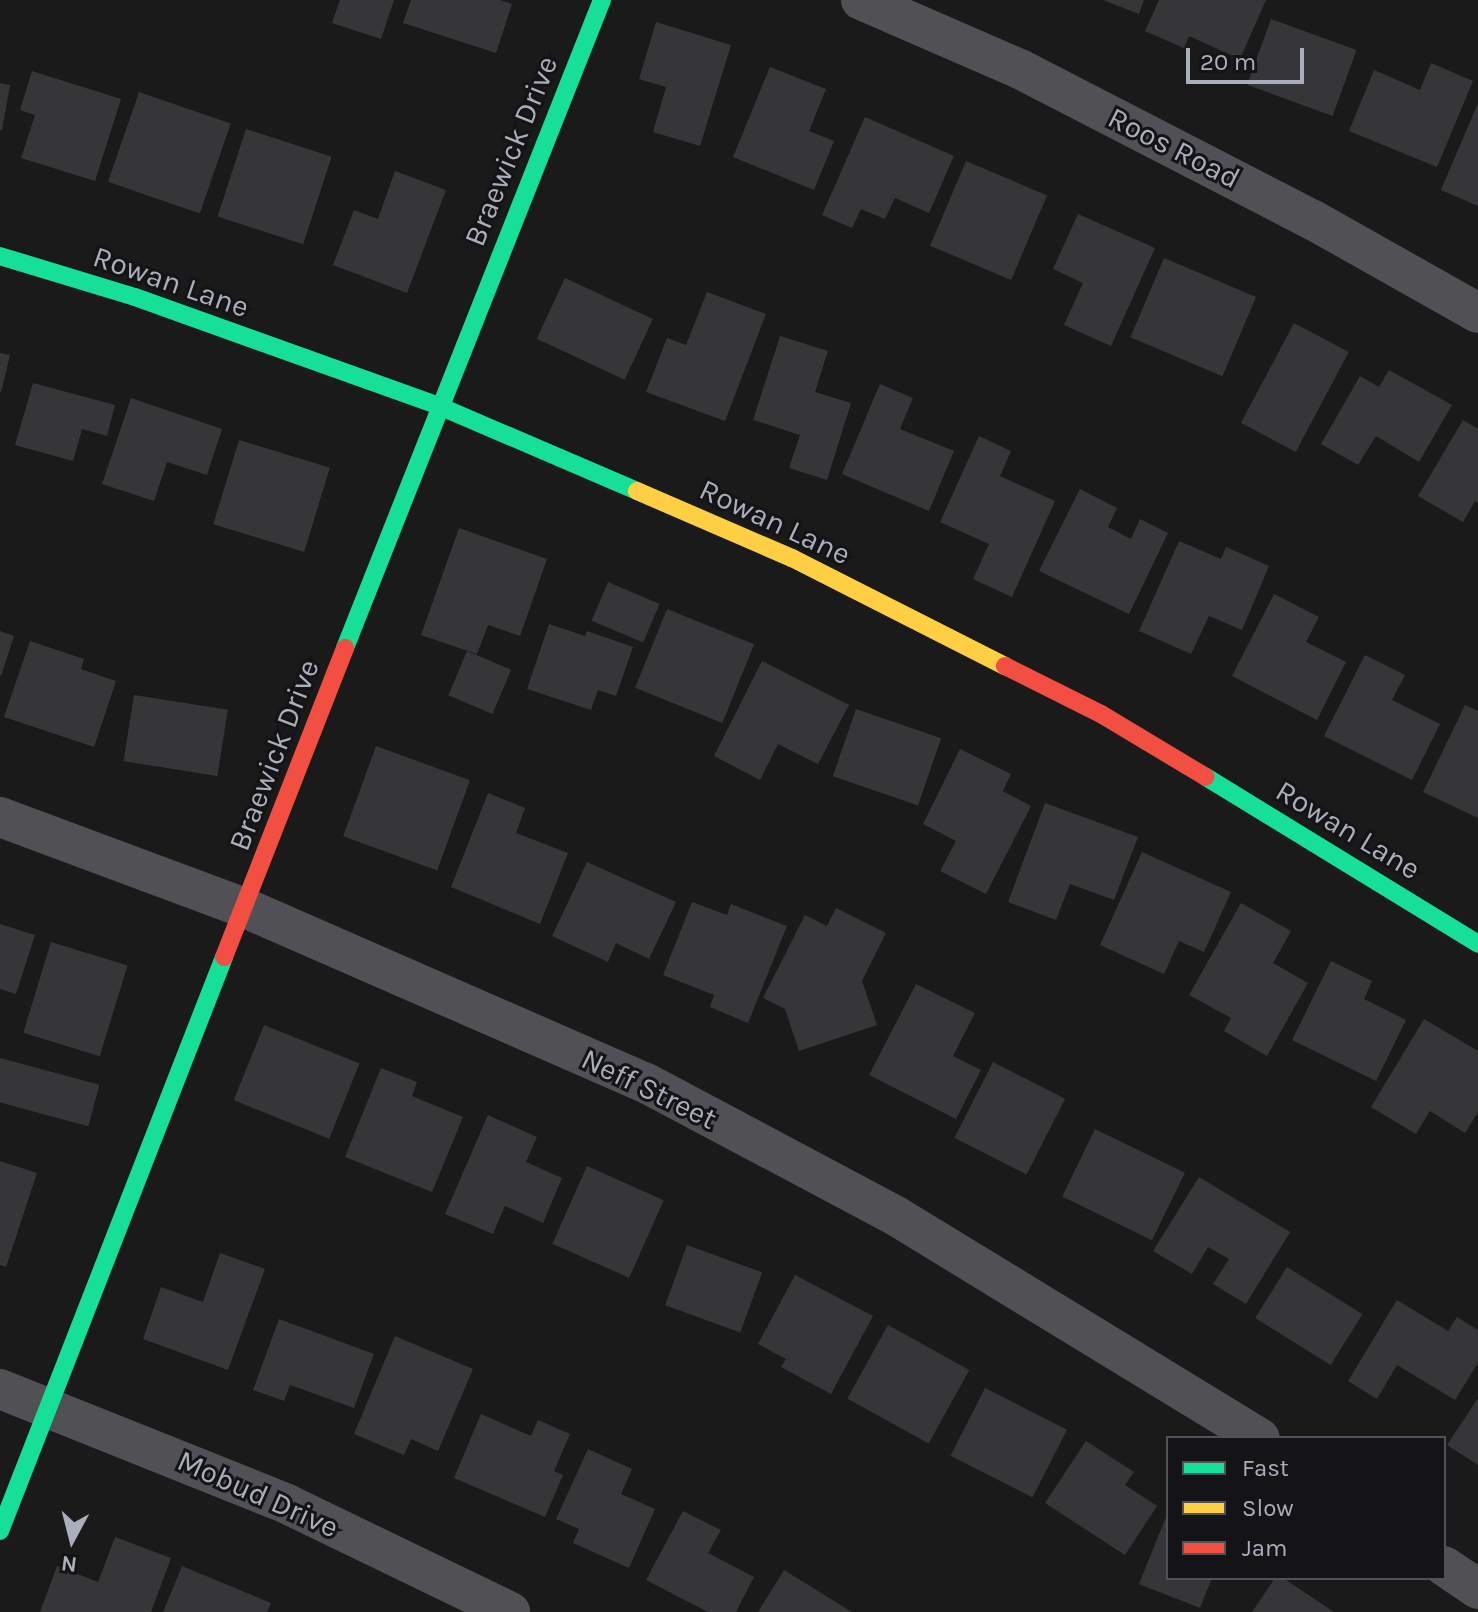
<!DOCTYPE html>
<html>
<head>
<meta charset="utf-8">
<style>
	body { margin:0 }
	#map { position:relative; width:1478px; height:1612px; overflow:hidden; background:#1a1a1a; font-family:Karla,sans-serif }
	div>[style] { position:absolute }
	.building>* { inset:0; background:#363638; transform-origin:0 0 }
	.street>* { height:40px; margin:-20px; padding:0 20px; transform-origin:20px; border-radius:20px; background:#505055 }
	.fast>* { height:18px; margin:-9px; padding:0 9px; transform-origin:9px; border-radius:9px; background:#16e098 }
	.slow>* { height:18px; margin:-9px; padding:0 9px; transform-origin:9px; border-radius:9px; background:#ffcf43 }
	.jam>* { height:18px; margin:-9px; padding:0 9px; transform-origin:9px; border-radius:9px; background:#f24e42 }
	span { translate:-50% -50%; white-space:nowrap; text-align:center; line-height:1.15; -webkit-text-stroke:6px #141417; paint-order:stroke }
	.street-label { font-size:30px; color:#abaebb }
	.legend { position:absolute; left:1166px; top:1436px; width:280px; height:144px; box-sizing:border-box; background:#141417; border:2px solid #505259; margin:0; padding:10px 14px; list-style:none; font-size:24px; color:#abaebb }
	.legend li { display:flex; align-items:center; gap:16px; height:40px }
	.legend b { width:40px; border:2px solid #505259 }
	.north { position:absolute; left:32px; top:1500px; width:80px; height:80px; -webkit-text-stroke:6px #141417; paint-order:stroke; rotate:187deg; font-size:22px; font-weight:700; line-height:32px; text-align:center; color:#abaebb }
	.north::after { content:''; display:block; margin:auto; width:28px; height:36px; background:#abaebb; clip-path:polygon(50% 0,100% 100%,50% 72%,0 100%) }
	.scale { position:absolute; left:1186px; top:48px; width:118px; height:36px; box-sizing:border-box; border:4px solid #abaebb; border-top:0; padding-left:10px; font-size:24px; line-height:28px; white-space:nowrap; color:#abaebb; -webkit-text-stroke:6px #141417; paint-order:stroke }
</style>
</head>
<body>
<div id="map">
	<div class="building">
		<i style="clip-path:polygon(340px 0,394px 0,381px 39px,332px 23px)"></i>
		<i style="clip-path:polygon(411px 0,500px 0,512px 4px,496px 53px,403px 23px)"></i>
		<i style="clip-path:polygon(1103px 0,1144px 0,1139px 14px)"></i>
		<i style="clip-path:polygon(1159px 0,1266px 0,1240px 59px,1189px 36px,1184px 48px,1145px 31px)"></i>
		<i style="left:1271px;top:19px;width:91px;height:70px;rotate:20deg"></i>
		<i style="clip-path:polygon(656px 22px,731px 45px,700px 146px,653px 132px,666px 87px,639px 79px)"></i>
		<i style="clip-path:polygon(1431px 63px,1473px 81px,1437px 167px,1349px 131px,1374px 70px,1420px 90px)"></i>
		<i style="clip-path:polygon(770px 67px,826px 89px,809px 131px,834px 141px,814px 190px,733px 157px)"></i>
		<i style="clip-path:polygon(32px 71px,121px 99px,95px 181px,21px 158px,35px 115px,20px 110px)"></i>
		<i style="clip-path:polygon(0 83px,10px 85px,2px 130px,0 130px)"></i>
		<i style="left:139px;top:92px;width:97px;height:95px;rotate:19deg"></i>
		<i style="clip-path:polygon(1478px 103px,1478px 206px,1441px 190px)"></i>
		<i style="clip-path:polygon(865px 117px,954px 156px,929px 213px,895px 198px,885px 219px,861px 209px,852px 228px,822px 215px)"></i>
		<i style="left:246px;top:129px;width:90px;height:92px;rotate:18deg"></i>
		<i style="left:966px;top:161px;width:88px;height:92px;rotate:23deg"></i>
		<i style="clip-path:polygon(395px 171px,446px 190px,407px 293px,333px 265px,354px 210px,378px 219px)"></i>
		<i style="clip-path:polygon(1078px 214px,1155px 248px,1111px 346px,1064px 325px,1083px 283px,1053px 269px)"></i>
		<i style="left:1164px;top:258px;width:100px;height:86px;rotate:23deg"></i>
		<i style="left:565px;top:278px;width:97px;height:67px;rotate:25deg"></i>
		<i style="clip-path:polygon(707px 292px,766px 314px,725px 421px,646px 392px,667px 338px,686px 345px)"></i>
		<i style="left:1294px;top:323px;width:62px;height:113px;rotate:28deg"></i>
		<i style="clip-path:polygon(780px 336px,828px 351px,815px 392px,851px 403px,827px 480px,789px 468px,800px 435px,753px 420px)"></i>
		<i style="clip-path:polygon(0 353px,10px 355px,1px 393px,0 392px)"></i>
		<i style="clip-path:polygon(1389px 370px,1452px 405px,1419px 462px,1376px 436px,1358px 465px,1321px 444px,1360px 376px,1379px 387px)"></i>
		<i style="clip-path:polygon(33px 383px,115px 405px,107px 436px,82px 429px,73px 461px,15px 445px)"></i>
		<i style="clip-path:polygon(880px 384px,913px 398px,900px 429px,954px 451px,929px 511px,842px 474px)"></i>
		<i style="clip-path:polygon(131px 398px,222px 429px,207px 475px,167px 462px,154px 501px,102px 484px)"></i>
		<i style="clip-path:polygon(1463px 420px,1478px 429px,1478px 503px,1475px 501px,1463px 522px,1418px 496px)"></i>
		<i style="clip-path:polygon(979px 436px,1011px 451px,1000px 476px,1055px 501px,1012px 597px,973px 579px,989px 544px,940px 522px)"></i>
		<i style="left:239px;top:440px;width:95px;height:88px;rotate:17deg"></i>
		<i style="clip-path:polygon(1080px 489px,1117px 508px,1108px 527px,1131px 539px,1140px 519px,1168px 533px,1129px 614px,1039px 571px)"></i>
		<i style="clip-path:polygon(459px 528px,547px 559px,520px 636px,488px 625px,477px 654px,421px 635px)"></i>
		<i style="clip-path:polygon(1179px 541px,1221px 559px,1226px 547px,1269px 566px,1242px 630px,1209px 616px,1191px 654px,1139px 631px)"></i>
		<i style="left:608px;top:582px;width:56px;height:42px;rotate:23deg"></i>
		<i style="clip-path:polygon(1274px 594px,1319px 617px,1306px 642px,1346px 662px,1317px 720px,1232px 676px)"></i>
		<i style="left:667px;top:609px;width:94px;height:85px;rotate:22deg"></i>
		<i style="clip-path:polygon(549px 624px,585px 636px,587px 631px,633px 647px,616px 696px,598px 690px,591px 710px,527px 689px)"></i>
		<i style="clip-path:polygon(0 631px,14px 636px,1px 676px,0 676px)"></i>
		<i style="clip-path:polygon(30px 641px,84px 659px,81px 669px,116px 681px,94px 747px,4px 717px)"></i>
		<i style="left:467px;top:651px;width:48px;height:48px;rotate:23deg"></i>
		<i style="clip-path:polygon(1365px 655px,1405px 675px,1392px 700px,1440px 724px,1412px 780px,1324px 736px)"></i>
		<i style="clip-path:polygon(762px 661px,849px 705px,818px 764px,778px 744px,760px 780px,714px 756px)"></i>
		<i style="left:134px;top:695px;width:95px;height:67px;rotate:9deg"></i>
		<i style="clip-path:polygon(1465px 705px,1478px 711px,1478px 818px,1423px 792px)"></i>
		<i style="left:856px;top:709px;width:90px;height:71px;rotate:19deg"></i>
		<i style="left:376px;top:746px;width:100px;height:96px;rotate:20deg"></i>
		<i style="clip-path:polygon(960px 749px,1011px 774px,1003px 791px,1031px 806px,986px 894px,940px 871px,956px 841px,923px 824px)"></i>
		<i style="clip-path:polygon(488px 793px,525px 808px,516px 833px,568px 853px,540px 924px,451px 887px)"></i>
		<i style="clip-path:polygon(1045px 803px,1138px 837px,1114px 900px,1070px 884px,1056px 920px,1008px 902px)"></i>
		<i style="clip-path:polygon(1142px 852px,1231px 892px,1204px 952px,1179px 941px,1164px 974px,1100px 945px)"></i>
		<i style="clip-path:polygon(587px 862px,676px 902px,649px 959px,616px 943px,608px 962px,552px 936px)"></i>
		<i style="clip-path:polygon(692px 902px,727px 915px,731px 904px,787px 926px,748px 1023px,710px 1007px,714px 995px,663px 975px)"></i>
		<i style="clip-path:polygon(1241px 903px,1291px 931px,1273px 963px,1308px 983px,1267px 1056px,1224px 1031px,1231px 1018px,1189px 995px)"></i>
		<i style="clip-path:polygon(836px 908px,886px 933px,862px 981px,877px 1025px,799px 1051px,785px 1009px,763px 998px,805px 915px,827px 926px)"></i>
		<i style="clip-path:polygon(0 924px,35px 935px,16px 994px,0 989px)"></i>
		<i style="left:51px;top:942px;width:80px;height:95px;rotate:17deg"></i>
		<i style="clip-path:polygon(1331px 961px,1372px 981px,1364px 999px,1406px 1020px,1376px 1081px,1292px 1040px)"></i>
		<i style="clip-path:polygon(916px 984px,975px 1013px,953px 1056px,981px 1070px,956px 1119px,869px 1075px)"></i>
		<i style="clip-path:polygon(1424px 1019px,1478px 1051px,1478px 1112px,1465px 1133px,1430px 1111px,1416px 1134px,1371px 1107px)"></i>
		<i style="left:264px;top:1025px;width:103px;height:81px;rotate:22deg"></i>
		<i style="left:0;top:1058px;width:103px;height:43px;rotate:15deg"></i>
		<i style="left:993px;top:1062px;width:81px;height:85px;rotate:27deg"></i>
		<i style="clip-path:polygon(381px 1068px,417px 1082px,412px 1096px,463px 1117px,432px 1192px,345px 1157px)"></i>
		<i style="clip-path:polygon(488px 1115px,537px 1137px,526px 1162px,562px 1178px,543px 1223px,505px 1206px,493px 1234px,445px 1214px)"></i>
		<i style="left:1095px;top:1129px;width:100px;height:75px;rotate:26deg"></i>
		<i style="clip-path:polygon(0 1161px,37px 1173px,6px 1267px,0 1265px)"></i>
		<i style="left:587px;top:1166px;width:84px;height:85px;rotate:24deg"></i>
		<i style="clip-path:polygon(1199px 1177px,1290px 1232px,1246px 1304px,1213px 1284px,1229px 1259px,1208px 1247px,1192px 1274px,1153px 1251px)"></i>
		<i style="left:687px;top:1245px;width:80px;height:64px;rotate:20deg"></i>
		<i style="clip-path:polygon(220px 1253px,265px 1269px,228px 1370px,143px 1339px,161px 1287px,203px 1302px)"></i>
		<i style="left:1287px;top:1267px;width:89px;height:60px;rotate:32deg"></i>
		<i style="clip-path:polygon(795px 1275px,873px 1316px,831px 1394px,781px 1367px,786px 1359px,758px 1344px)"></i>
		<i style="clip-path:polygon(1397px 1300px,1448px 1331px,1457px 1317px,1478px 1330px,1478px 1363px,1455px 1400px,1397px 1365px,1377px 1399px,1348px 1381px)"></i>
		<i style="clip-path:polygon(279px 1319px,374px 1354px,354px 1408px,290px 1385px,284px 1401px,253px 1390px)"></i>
		<i style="left:888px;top:1325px;width:93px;height:84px;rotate:29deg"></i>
		<i style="clip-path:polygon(395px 1336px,473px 1369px,438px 1451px,411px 1439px,404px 1455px,354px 1434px)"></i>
		<i style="left:985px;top:1388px;width:92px;height:76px;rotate:27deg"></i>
		<i style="clip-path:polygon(1478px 1398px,1478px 1465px,1447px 1445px)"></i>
		<i style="clip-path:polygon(481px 1414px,531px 1436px,538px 1420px,570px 1434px,554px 1471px,563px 1475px,545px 1517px,454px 1478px)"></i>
		<i style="clip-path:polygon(1086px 1441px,1134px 1472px,1125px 1485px,1157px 1506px,1125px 1555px,1045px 1503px)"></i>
		<i style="clip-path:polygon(588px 1449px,632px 1469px,621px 1494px,655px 1509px,629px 1568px,573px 1543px,579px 1529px,556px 1519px)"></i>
		<i style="clip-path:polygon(683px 1511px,721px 1530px,708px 1553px,754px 1577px,736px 1612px,708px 1612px,646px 1580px)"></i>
		<i style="clip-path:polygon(1168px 1512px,1168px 1578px,1212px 1578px,1200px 1608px,1139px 1584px)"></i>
		<i style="clip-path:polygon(115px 1537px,171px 1558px,151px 1612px,40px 1612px,57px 1566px,98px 1582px)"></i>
		<i style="clip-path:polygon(182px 1566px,271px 1603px,267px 1612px,163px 1612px)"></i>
		<i style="clip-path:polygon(784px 1570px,852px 1612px,758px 1612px)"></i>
		<i style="clip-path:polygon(1275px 1578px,1283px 1578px,1334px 1612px,1252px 1612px)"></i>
	</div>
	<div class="street">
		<i style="left:861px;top:0;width:173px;rotate:23.5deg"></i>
		<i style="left:1020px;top:69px;width:330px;rotate:27.3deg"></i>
		<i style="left:1313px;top:220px;width:189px;rotate:29.4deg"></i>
		<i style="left:0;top:817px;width:261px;rotate:20.4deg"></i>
		<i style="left:245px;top:908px;width:438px;rotate:23.6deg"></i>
		<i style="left:646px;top:1083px;width:283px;rotate:28deg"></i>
		<i style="left:896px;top:1216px;width:426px;rotate:31.4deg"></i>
		<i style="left:0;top:1389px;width:309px;rotate:21.8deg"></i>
		<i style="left:287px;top:1504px;width:248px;rotate:25.8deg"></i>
		<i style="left:1444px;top:1566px;width:41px;rotate:34.1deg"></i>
	</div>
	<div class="fast">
		<i style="left:0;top:256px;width:141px;rotate:16.9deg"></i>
		<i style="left:135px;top:297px;width:323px;rotate:19.7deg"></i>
		<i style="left:439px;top:406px;width:215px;rotate:23.2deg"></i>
		<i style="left:345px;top:648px;width:697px;rotate:-68.37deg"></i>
		<i style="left:1206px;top:777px;width:319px;rotate:31.5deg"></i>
		<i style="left:0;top:1531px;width:616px;rotate:-68.68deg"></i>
	</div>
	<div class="slow">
		<i style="left:637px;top:491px;width:169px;rotate:23.4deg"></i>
		<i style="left:792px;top:558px;width:239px;rotate:26.9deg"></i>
	</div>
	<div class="jam">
		<i style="left:1005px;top:666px;width:107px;rotate:26.6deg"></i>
		<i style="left:1101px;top:714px;width:122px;rotate:31deg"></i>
		<i style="left:224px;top:957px;width:332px;rotate:-68.6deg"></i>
	</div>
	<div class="street-label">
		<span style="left:1174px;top:148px;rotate:27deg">Roos Road</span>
		<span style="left:511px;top:151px;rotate:-68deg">Braewick Drive</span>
		<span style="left:171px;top:282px;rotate:19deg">Rowan Lane</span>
		<span style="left:775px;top:522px;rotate:25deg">Rowan Lane</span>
		<span style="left:274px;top:755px;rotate:-69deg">Braewick Drive</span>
		<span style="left:1348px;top:830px;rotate:31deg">Rowan Lane</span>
		<span style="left:649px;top:1089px;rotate:26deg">Neff Street</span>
		<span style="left:258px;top:1494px;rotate:24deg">Mobud Drive</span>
	</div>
	<ul class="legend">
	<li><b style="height:10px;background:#16e098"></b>Fast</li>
	<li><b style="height:10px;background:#ffcf43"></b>Slow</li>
	<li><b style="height:10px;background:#f24e42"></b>Jam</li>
	</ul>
	<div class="north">N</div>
	<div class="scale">20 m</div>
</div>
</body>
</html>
